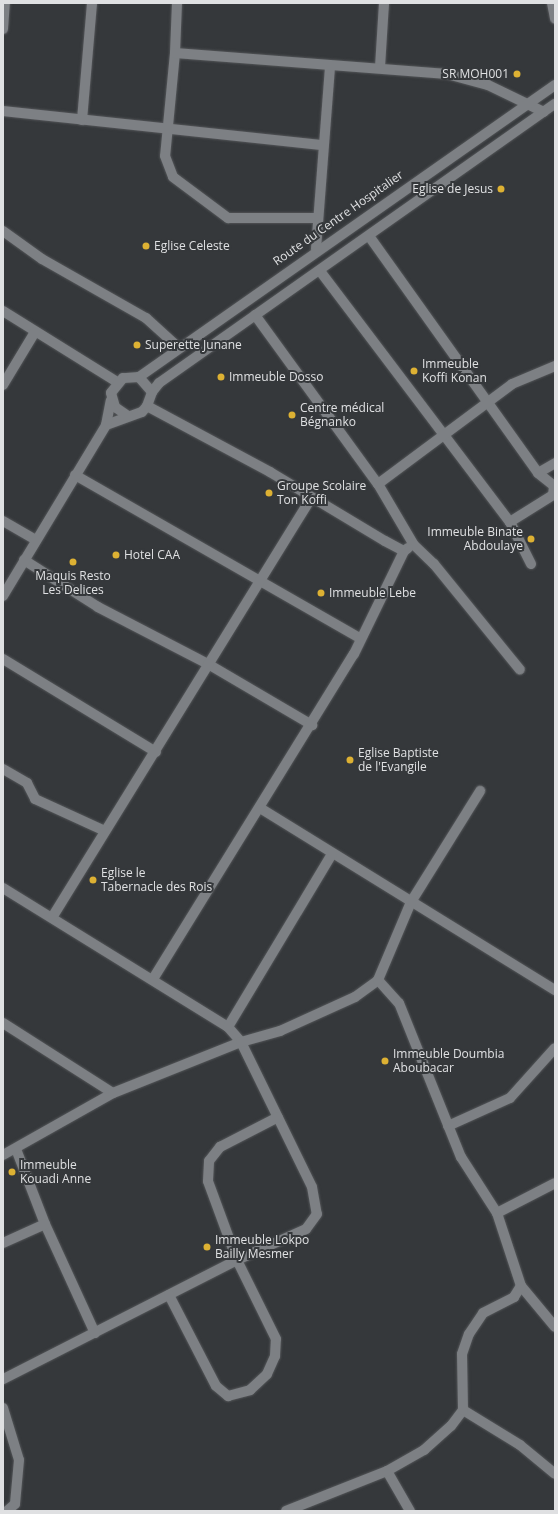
<!DOCTYPE html>
<html>
<head>
<meta charset="utf-8">
<style>
	body { margin:0 }
	#map { position:relative; width:558px; height:1514px; overflow:hidden; background:#35383b; font-family:"Open Sans",sans-serif }
	div>[style] { position:absolute }
	.roads { filter:drop-shadow(0 0 1px #535558) drop-shadow(0 0 1px #535558) }
	.minor>* { height:10px; margin:-5px; padding:0 5px; transform-origin:5px; border-radius:5px; background:#7d8084 }
	.tertiary>* { height:10px; margin:-5px; padding:0 5px; transform-origin:5px; border-radius:5px; background:#7d8084 }
	.dots>* { width:11px; height:11px; translate:-50% -50%; box-sizing:border-box; border:2px solid #35383b; border-radius:50% }
	span { translate:-50% -50%; white-space:nowrap; text-align:center; line-height:1.15; -webkit-text-stroke:4px #35383b; paint-order:stroke }
	.poi-label { font-size:12px; color:#dfe0e2 }
	.right { translate:-100% -50%; text-align:right }
	.left { translate:0 -50%; text-align:left }
	.street-label { font-size:12px; color:#dfe0e2 }
	.frame { position:absolute; inset:0; border:4px solid #dfe0e2; pointer-events:none }
</style>
</head>
<body>
<div id="map">
	<div class="roads">
		<div class="minor">
			<i style="left:552px;top:3px;width:16px;rotate:79deg"></i>
			<i style="left:3px;top:29px;width:26px;rotate:-86deg"></i>
			<i style="left:175px;top:53px;width:103px;rotate:95.5deg"></i>
			<i style="left:165px;top:156px;width:22px;rotate:69deg"></i>
			<i style="left:173px;top:177px;width:69px;rotate:36.7deg"></i>
			<i style="left:228px;top:218px;width:89px"></i>
			<i style="left:380px;top:67px;width:64px;rotate:-86.4deg"></i>
			<i style="left:3px;top:111px;width:322px;rotate:6.1deg"></i>
			<i style="left:82px;top:120px;width:117px;rotate:-85.1deg"></i>
			<i style="left:3px;top:231px;width:48px;rotate:35.7deg"></i>
			<i style="left:42px;top:259px;width:120px;rotate:29.6deg"></i>
			<i style="left:146px;top:318px;width:43px;rotate:42.2deg"></i>
			<i style="left:369px;top:236px;width:291px;rotate:54.5deg"></i>
			<i style="left:538px;top:473px;width:21px;rotate:39deg"></i>
			<i style="left:554px;top:486px;width:9px;rotate:96deg"></i>
			<i style="left:553px;top:495px;width:51px;rotate:147.9deg"></i>
			<i style="left:316px;top:249px;width:184px;rotate:-85.6deg"></i>
			<i style="left:320px;top:271px;width:315px;rotate:52.9deg"></i>
			<i style="left:510px;top:522px;width:47px;rotate:63.4deg"></i>
			<i style="left:3px;top:311px;width:134px;rotate:31.9deg"></i>
			<i style="left:255px;top:315px;width:209px;rotate:54deg"></i>
			<i style="left:378px;top:484px;width:71px;rotate:59.5deg"></i>
			<i style="left:414px;top:545px;width:28px;rotate:44deg"></i>
			<i style="left:434px;top:564px;width:136px;rotate:50.9deg"></i>
			<i style="left:3px;top:385px;width:62px;rotate:-58.9deg"></i>
			<i style="left:147px;top:406px;width:140px;rotate:28.2deg"></i>
			<i style="left:270px;top:472px;width:134px;rotate:31deg"></i>
			<i style="left:385px;top:541px;width:21px;rotate:28deg"></i>
			<i style="left:404px;top:551px;width:5px;rotate:-37deg"></i>
			<i style="left:538px;top:473px;width:20px;rotate:-30deg"></i>
			<i style="left:75px;top:475px;width:328px;rotate:29.8deg"></i>
			<i style="left:378px;top:484px;width:167px;rotate:-36.7deg"></i>
			<i style="left:512px;top:384px;width:47px;rotate:-22.7deg"></i>
			<i style="left:3px;top:521px;width:38px;rotate:30deg"></i>
			<i style="left:24px;top:560px;width:88px;rotate:32.4deg"></i>
			<i style="left:98px;top:607px;width:124px;rotate:27.4deg"></i>
			<i style="left:208px;top:664px;width:121px;rotate:30.4deg"></i>
			<i style="left:3px;top:659px;width:179px;rotate:31.3deg"></i>
			<i style="left:3px;top:769px;width:28px;rotate:30deg"></i>
			<i style="left:27px;top:783px;width:18px;rotate:63deg"></i>
			<i style="left:35px;top:799px;width:77px;rotate:24.6deg"></i>
			<i style="left:260px;top:808px;width:347px;rotate:31.7deg"></i>
			<i style="left:3px;top:888px;width:264px;rotate:31.7deg"></i>
			<i style="left:228px;top:1027px;width:20px;rotate:49deg"></i>
			<i style="left:241px;top:1042px;width:161px;rotate:63.9deg"></i>
			<i style="left:312px;top:1187px;width:27px;rotate:80deg"></i>
			<i style="left:317px;top:1214px;width:19px;rotate:126deg"></i>
			<i style="left:306px;top:1229px;width:76px;rotate:155.8deg"></i>
			<i style="left:237px;top:1260px;width:263px;rotate:153deg"></i>
			<i style="left:53px;top:916px;width:491px;rotate:-58.3deg"></i>
			<i style="left:153px;top:979px;width:382px;rotate:-58.3deg"></i>
			<i style="left:354px;top:654px;width:114px;rotate:-64.1deg"></i>
			<i style="left:378px;top:980px;width:31px;rotate:48deg"></i>
			<i style="left:399px;top:1003px;width:166px;rotate:68.1deg"></i>
			<i style="left:461px;top:1157px;width:67px;rotate:57.3deg"></i>
			<i style="left:497px;top:1213px;width:77px;rotate:71.8deg"></i>
			<i style="left:521px;top:1286px;width:53px;rotate:50.3deg"></i>
			<i style="left:3px;top:1023px;width:130px;rotate:32.5deg"></i>
			<i style="left:228px;top:1027px;width:202px;rotate:-59deg"></i>
			<i style="left:448px;top:1126px;width:68px;rotate:-24.3deg"></i>
			<i style="left:510px;top:1098px;width:67px;rotate:-48deg"></i>
			<i style="left:16px;top:1149px;width:80px;rotate:68.9deg"></i>
			<i style="left:45px;top:1224px;width:120px;rotate:65.4deg"></i>
			<i style="left:3px;top:1155px;width:126px;rotate:-29.4deg"></i>
			<i style="left:113px;top:1093px;width:138px;rotate:-21.7deg"></i>
			<i style="left:241px;top:1042px;width:41px;rotate:-15.8deg"></i>
			<i style="left:280px;top:1031px;width:82px;rotate:-24.4deg"></i>
			<i style="left:355px;top:997px;width:29px;rotate:-36deg"></i>
			<i style="left:378px;top:980px;width:85px;rotate:-67.1deg"></i>
			<i style="left:411px;top:902px;width:131px;rotate:-58.1deg"></i>
			<i style="left:497px;top:1213px;width:65px;rotate:-27.3deg"></i>
			<i style="left:3px;top:1243px;width:46px;rotate:-24.3deg"></i>
			<i style="left:169px;top:1295px;width:102px;rotate:62.7deg"></i>
			<i style="left:216px;top:1386px;width:16px;rotate:40deg"></i>
			<i style="left:228px;top:1396px;width:23px;rotate:-15deg"></i>
			<i style="left:250px;top:1390px;width:23px;rotate:-43deg"></i>
			<i style="left:267px;top:1374px;width:20px;rotate:-66deg"></i>
			<i style="left:275px;top:1356px;width:17px;rotate:-87deg"></i>
			<i style="left:276px;top:1339px;width:88px;rotate:-116.3deg"></i>
			<i style="left:237px;top:1260px;width:84px;rotate:-110.2deg"></i>
			<i style="left:208px;top:1181px;width:20px;rotate:-87deg"></i>
			<i style="left:209px;top:1161px;width:18px;rotate:-52deg"></i>
			<i style="left:220px;top:1147px;width:65px;rotate:-27.3deg"></i>
			<i style="left:3px;top:1408px;width:54px;rotate:72.9deg"></i>
			<i style="left:19px;top:1460px;width:44px;rotate:95.2deg"></i>
			<i style="left:15px;top:1504px;width:11px;rotate:139deg"></i>
			<i style="left:463px;top:1410px;width:67px;rotate:31.6deg"></i>
			<i style="left:520px;top:1445px;width:45px;rotate:39.6deg"></i>
			<i style="left:387px;top:1471px;width:46px;rotate:60.1deg"></i>
			<i style="left:286px;top:1511px;width:109px;rotate:-21.6deg"></i>
			<i style="left:387px;top:1471px;width:43px;rotate:-29.6deg"></i>
			<i style="left:424px;top:1450px;width:36px;rotate:-42deg"></i>
			<i style="left:451px;top:1426px;width:20px;rotate:-53deg"></i>
			<i style="left:463px;top:1410px;width:56px;rotate:-91deg"></i>
			<i style="left:462px;top:1354px;width:21px;rotate:-71deg"></i>
			<i style="left:469px;top:1334px;width:25px;rotate:-56deg"></i>
			<i style="left:483px;top:1313px;width:35px;rotate:-27deg"></i>
			<i style="left:514px;top:1297px;width:13px;rotate:-58deg"></i>
		</div>
		<div class="tertiary">
			<i style="left:177px;top:3px;width:50px;rotate:92.3deg"></i>
			<i style="left:175px;top:53px;width:273px;rotate:4.4deg"></i>
			<i style="left:447px;top:74px;width:42px;rotate:15deg"></i>
			<i style="left:488px;top:85px;width:62px;rotate:25.7deg"></i>
			<i style="left:139px;top:377px;width:508px;rotate:-35.07deg"></i>
			<i style="left:152px;top:392px;width:11px;rotate:-52deg"></i>
			<i style="left:159px;top:383px;width:484px;rotate:-35.2deg"></i>
			<i style="left:106px;top:425px;width:38px;rotate:-20deg"></i>
			<i style="left:142px;top:412px;width:8px;rotate:-50deg"></i>
			<i style="left:147px;top:406px;width:15px;rotate:-70deg"></i>
			<i style="left:152px;top:392px;width:20px;rotate:-131deg"></i>
			<i style="left:139px;top:377px;width:16px;rotate:176deg"></i>
			<i style="left:123px;top:378px;width:19px;rotate:129deg"></i>
			<i style="left:111px;top:393px;width:15px;rotate:74deg"></i>
			<i style="left:115px;top:407px;width:16px;rotate:35deg"></i>
			<i style="left:3px;top:596px;width:200px;rotate:-58.9deg"></i>
			<i style="left:106px;top:425px;width:25px;rotate:-79deg"></i>
		</div>
	</div>
	<div class="dots">
		<i style="left:517px;top:74px;background:#ddb133"></i>
		<i style="left:501px;top:189px;background:#ddb133"></i>
		<i style="left:146px;top:246px;background:#ddb133"></i>
		<i style="left:137px;top:345px;background:#ddb133"></i>
		<i style="left:414px;top:371px;background:#ddb133"></i>
		<i style="left:221px;top:377px;background:#ddb133"></i>
		<i style="left:292px;top:415px;background:#ddb133"></i>
		<i style="left:269px;top:493px;background:#ddb133"></i>
		<i style="left:531px;top:539px;background:#ddb133"></i>
		<i style="left:116px;top:555px;background:#ddb133"></i>
		<i style="left:73px;top:562px;background:#ddb133"></i>
		<i style="left:321px;top:593px;background:#ddb133"></i>
		<i style="left:350px;top:760px;background:#ddb133"></i>
		<i style="left:93px;top:880px;background:#ddb133"></i>
		<i style="left:385px;top:1061px;background:#ddb133"></i>
		<i style="left:12px;top:1172px;background:#ddb133"></i>
		<i style="left:207px;top:1247px;background:#ddb133"></i>
	</div>
	<div class="poi-label">
		<span class="right" style="left:509px;top:74px">SR MOH001</span>
		<span class="right" style="left:493px;top:189px">Eglise de Jesus</span>
		<span class="left" style="left:154px;top:246px">Eglise Celeste</span>
		<span class="left" style="left:145px;top:345px">Superette Junane</span>
		<span class="left" style="left:422px;top:371px">Immeuble<br>Koffi Konan</span>
		<span class="left" style="left:229px;top:377px">Immeuble Dosso</span>
		<span class="left" style="left:300px;top:415px">Centre médical<br>Bégnanko</span>
		<span class="left" style="left:277px;top:493px">Groupe Scolaire<br>Ton Koffi</span>
		<span class="right" style="left:523px;top:539px">Immeuble Binate<br>Abdoulaye</span>
		<span class="left" style="left:124px;top:555px">Hotel CAA</span>
		<span style="left:73px;top:583px">Maquis Resto<br>Les Delices</span>
		<span class="left" style="left:329px;top:593px">Immeuble Lebe</span>
		<span class="left" style="left:358px;top:760px">Eglise Baptiste<br>de l'Evangile</span>
		<span class="left" style="left:101px;top:880px">Eglise le<br>Tabernacle des Rois</span>
		<span class="left" style="left:393px;top:1061px">Immeuble Doumbia<br>Aboubacar</span>
		<span class="left" style="left:20px;top:1172px">Immeuble<br>Kouadi Anne</span>
		<span class="left" style="left:215px;top:1247px">Immeuble Lokpo<br>Bailly Mesmer</span>
	</div>
	<div class="street-label">
		<span style="left:338px;top:218px;rotate:-35deg">Route du Centre Hospitalier</span>
	</div>
	<div class="frame"></div>
</div>
</body>
</html>
